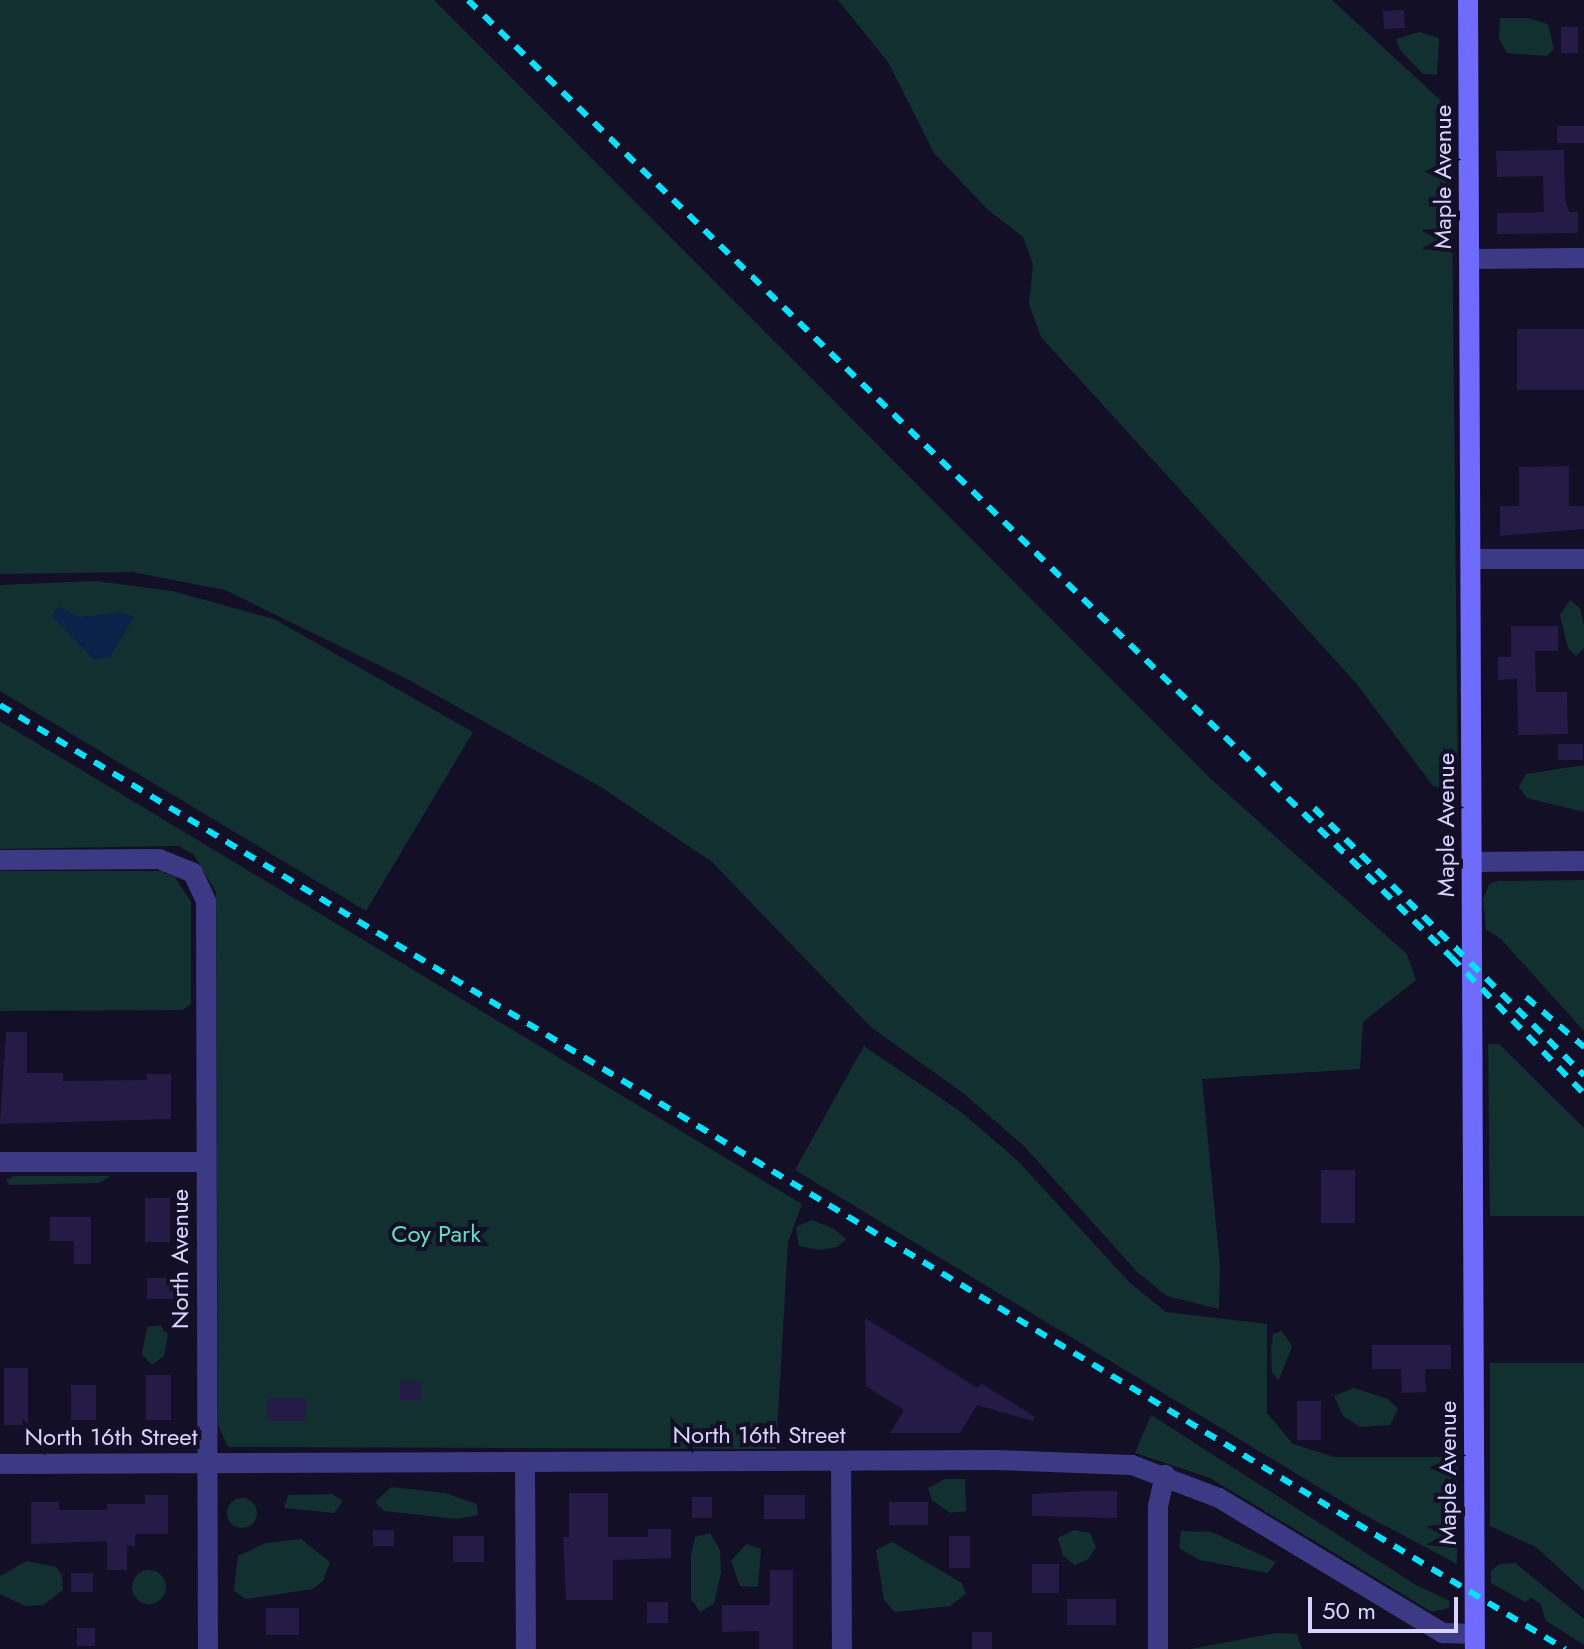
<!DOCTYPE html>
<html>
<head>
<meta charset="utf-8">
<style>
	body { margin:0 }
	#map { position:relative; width:1584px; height:1649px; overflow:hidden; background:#130f26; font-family:Jost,sans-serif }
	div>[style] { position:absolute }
	.green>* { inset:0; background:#12302f }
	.round { border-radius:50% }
	.water>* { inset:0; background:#0c2248 }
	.building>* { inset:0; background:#241b47; transform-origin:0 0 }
	.minor>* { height:20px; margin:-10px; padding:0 10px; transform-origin:10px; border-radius:10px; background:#3d3a85 }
	.tertiary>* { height:20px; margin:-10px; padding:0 10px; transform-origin:10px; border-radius:10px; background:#3d3a85 }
	.secondary>* { height:20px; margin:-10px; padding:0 10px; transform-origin:10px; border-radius:10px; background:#6f6bff }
	.rail>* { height:6px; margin-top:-3px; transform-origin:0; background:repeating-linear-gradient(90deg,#00e5ff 0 12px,transparent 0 22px) }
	span { translate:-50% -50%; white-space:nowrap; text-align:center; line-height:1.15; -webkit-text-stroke:8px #130f26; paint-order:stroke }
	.street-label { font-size:24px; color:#d9d4ff }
	.park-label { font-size:24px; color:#5fe0c0 }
	.scale { position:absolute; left:1308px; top:1597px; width:150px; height:36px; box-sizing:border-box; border:4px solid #d9d4ff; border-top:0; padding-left:10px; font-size:24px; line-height:28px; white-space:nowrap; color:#d9d4ff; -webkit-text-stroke:6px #130f26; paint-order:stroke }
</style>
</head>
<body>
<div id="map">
	<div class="green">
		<i style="clip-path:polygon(0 0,434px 0,1211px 779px,1407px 954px,1416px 980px,1363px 1022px,1360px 1069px,1202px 1079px,1220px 1266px,1219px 1309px,1167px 1296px,1138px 1273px,1025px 1147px,963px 1093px,872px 1028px,712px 862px,601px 787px,407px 679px,225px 590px,132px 572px,0 574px)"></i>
		<i style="clip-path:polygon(838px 0,1332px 0,1451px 110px,1458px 791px,1433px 786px,1356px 683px,1041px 337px,1029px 304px,1033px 264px,1023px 237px,987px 209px,934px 153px,888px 62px)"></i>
		<i style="clip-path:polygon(1500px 18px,1528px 18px,1548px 24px,1554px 49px,1547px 56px,1507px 53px,1499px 39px)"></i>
		<i style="clip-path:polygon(1419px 32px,1439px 38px,1437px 75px,1423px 74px,1400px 50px,1396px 39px)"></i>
		<i style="clip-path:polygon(96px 581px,172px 591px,274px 619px,473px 732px,366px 911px,0 691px,0 585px)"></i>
		<i style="clip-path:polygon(1570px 600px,1580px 608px,1584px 626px,1584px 648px,1576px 656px,1568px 648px,1560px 615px)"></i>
		<i style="clip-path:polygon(0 721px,802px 1204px,788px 1242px,776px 1449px,228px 1447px,218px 1425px,216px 892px,194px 855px,179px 846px,0 849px)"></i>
		<i style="clip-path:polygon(1584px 765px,1584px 812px,1527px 798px,1519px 787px,1526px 774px)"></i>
		<i style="clip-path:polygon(0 871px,161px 871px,175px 877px,191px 902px,191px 1004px,182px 1010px,0 1011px)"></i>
		<i style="clip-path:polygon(1584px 880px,1584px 1031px,1500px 938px,1486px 930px,1483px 899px,1489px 884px,1498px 881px)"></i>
		<i style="clip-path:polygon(1488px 1044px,1499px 1044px,1584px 1128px,1584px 1216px,1490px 1216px)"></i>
		<i style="clip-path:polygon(864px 1046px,961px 1112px,1018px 1161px,1130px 1283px,1166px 1312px,1267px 1324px,1267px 1413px,1293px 1444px,1335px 1457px,1458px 1457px,1457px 1564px,1363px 1514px,795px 1170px)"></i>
		<i style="clip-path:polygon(14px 1176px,111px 1176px,99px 1183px,10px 1185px,6px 1180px)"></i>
		<i style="clip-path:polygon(812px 1220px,834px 1229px,846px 1239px,837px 1247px,820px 1250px,799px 1246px,796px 1227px)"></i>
		<i style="clip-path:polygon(160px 1325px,168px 1334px,164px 1356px,152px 1365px,142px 1354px,147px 1327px)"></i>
		<i style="clip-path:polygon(1282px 1331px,1292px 1346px,1279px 1380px,1272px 1373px,1271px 1350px,1273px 1334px)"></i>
		<i style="clip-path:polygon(1490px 1363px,1584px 1363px,1584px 1591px,1536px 1547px,1490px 1526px)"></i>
		<i style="clip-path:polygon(1354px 1388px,1388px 1399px,1398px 1409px,1390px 1425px,1360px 1427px,1343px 1416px,1334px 1396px)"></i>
		<i style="clip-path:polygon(1151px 1415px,1416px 1585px,1450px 1601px,1449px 1608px,1432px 1612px,1210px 1478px,1135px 1453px)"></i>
		<i style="clip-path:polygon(945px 1479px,965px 1479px,966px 1511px,950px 1513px,932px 1500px,928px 1488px)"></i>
		<i style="clip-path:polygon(391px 1487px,445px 1493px,477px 1504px,478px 1515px,457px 1519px,384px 1511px,375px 1502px)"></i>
		<i style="clip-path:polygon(332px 1494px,343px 1501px,334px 1513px,284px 1508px,288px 1495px)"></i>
		<i class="round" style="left:227px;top:1498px;width:30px;height:30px"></i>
		<i style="clip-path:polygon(1074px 1530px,1090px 1533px,1096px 1547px,1088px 1559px,1075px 1565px,1063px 1556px,1058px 1538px)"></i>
		<i style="clip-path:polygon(1181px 1531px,1212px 1532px,1276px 1562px,1268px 1573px,1200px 1560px,1179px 1548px)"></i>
		<i style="clip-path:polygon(710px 1533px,720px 1550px,721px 1572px,714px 1604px,700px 1612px,691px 1599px,691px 1555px,695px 1537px)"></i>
		<i style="clip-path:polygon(301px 1539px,330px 1562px,323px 1581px,313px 1589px,246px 1599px,234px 1591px,238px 1556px,266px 1543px)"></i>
		<i style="clip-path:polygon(892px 1542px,962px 1583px,966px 1594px,950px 1606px,895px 1612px,884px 1600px,876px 1550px)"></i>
		<i style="clip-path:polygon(746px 1544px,761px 1549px,758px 1587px,740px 1586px,731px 1561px)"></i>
		<i style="clip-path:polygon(27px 1561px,56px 1567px,62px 1575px,63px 1590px,43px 1605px,25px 1606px,0 1594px,0 1576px)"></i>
		<i style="clip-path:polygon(1515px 1563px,1584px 1619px,1584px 1645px,1545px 1620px,1541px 1604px,1531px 1598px,1525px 1602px,1491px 1583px,1491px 1571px,1499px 1564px)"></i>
		<i class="round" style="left:132px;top:1570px;width:34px;height:34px"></i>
		<i style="clip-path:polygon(1276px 1633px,1297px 1634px,1302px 1649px,1190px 1649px)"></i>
	</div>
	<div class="water">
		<i style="clip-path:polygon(59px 606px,80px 617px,121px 612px,134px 617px,110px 657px,94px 660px,52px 616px)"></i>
	</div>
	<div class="building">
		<i style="left:1404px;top:10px;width:18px;height:21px;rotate:87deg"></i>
		<i style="left:1561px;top:27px;width:17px;height:26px"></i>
		<i style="left:1557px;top:126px;width:27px;height:17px"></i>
		<i style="clip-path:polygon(1564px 150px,1565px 199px,1569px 212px,1578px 212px,1578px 233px,1497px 234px,1497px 213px,1544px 212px,1543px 176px,1497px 177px,1496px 151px)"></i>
		<i style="left:1584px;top:329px;width:61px;height:67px;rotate:90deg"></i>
		<i style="clip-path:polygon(1569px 466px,1569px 506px,1584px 506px,1584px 529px,1500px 536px,1500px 506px,1519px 506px,1519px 467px)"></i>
		<i style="clip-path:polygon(1511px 626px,1558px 626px,1558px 651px,1535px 651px,1536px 692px,1567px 692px,1568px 734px,1518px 735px,1517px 679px,1498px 680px,1498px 657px,1511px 657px)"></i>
		<i style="left:1558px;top:744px;width:25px;height:16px"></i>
		<i style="clip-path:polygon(6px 1032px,27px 1032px,27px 1073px,63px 1073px,63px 1081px,147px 1080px,147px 1074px,171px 1074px,171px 1119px,0 1124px)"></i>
		<i style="left:1355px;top:1170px;width:53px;height:34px;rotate:90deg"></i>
		<i style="left:145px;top:1198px;width:25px;height:44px"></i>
		<i style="clip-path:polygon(50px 1217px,91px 1217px,91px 1264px,74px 1264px,74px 1241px,50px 1241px)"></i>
		<i style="left:147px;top:1278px;width:26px;height:21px"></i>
		<i style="clip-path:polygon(865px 1318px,978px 1388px,981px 1383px,1035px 1417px,1033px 1421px,977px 1405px,960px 1433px,890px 1433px,904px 1410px,866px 1386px)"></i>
		<i style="clip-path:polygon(1372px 1345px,1451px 1345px,1451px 1369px,1425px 1369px,1426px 1392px,1402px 1393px,1401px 1369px,1372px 1369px)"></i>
		<i style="left:4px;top:1368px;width:24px;height:57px"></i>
		<i style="left:146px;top:1375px;width:25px;height:45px"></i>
		<i style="left:400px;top:1381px;width:21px;height:19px"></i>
		<i style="left:71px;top:1385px;width:25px;height:35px"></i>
		<i style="left:267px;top:1398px;width:39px;height:23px"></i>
		<i style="left:1297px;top:1401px;width:24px;height:39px"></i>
		<i style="clip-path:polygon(1084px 1491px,1117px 1491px,1117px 1518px,1032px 1516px,1032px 1494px)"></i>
		<i style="clip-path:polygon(569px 1493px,608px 1493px,608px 1537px,648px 1537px,648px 1529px,671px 1529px,671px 1558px,613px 1560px,613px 1600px,566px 1600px,563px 1537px,569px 1537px)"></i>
		<i style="clip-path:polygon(145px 1495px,168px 1495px,168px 1534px,135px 1534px,135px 1546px,127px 1546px,127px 1570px,107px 1570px,107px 1541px,31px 1544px,31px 1502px,59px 1502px,59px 1510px,107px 1510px,107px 1504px,145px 1504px)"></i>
		<i style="left:764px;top:1495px;width:41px;height:24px"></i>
		<i style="left:692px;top:1497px;width:20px;height:21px"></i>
		<i style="left:889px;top:1502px;width:39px;height:23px"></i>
		<i style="left:373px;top:1530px;width:21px;height:16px"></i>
		<i style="left:453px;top:1536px;width:31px;height:26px"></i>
		<i style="left:949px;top:1536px;width:21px;height:32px"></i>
		<i style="left:1032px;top:1564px;width:27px;height:29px"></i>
		<i style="clip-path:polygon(770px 1570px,793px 1570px,793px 1649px,759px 1649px,759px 1631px,722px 1632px,722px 1605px,770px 1605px)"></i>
		<i style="left:71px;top:1573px;width:22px;height:19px"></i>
		<i style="left:1067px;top:1599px;width:49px;height:26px"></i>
		<i style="left:647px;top:1602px;width:21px;height:21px"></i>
		<i style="left:266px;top:1608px;width:33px;height:27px"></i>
		<i style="left:77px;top:1628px;width:18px;height:18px"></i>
		<i style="left:972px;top:1632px;width:20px;height:17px"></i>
	</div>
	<div class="minor">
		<i style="left:1469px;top:259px;width:115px;rotate:-0.5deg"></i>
		<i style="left:1471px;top:559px;width:113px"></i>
		<i style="left:0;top:860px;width:159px;rotate:-0.4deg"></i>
		<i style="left:159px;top:859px;width:37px;rotate:22deg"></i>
		<i style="left:193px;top:873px;width:31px;rotate:65deg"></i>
		<i style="left:206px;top:901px;width:748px;rotate:89.85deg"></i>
		<i style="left:0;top:1162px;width:206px"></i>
		<i style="left:841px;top:1461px;width:188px;rotate:89.7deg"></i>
		<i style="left:525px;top:1462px;width:187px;rotate:89.7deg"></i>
		<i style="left:0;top:1464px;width:996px;rotate:-0.23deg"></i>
		<i style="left:996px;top:1460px;width:136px;rotate:2.1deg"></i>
		<i style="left:1132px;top:1465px;width:93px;rotate:20.8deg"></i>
		<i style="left:1219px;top:1498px;width:262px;rotate:31.1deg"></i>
		<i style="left:1443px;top:1633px;width:32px;rotate:2deg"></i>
		<i style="left:1158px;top:1649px;width:143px;rotate:-90deg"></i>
		<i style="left:1158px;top:1506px;width:32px;rotate:-77deg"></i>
	</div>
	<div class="tertiary">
		<i style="left:1472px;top:862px;width:112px;rotate:-0.5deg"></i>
	</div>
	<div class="secondary">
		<i style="left:1468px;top:0;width:1649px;rotate:89.76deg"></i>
	</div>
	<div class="rail">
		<i style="left:468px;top:0;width:1372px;rotate:44.23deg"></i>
		<i style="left:1451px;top:957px;width:191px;rotate:45.8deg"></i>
		<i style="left:0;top:705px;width:1828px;rotate:31.1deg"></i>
		<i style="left:1314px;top:808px;width:380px;rotate:44.7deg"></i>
		<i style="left:1526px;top:997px;width:77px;rotate:40.8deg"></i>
	</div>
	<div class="street-label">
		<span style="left:1443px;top:177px;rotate:-90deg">Maple Avenue</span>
		<span style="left:1446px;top:825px;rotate:-90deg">Maple Avenue</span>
		<span style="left:180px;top:1259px;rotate:-90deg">North Avenue</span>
		<span style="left:759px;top:1435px">North 16th Street</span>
		<span style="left:111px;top:1437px">North 16th Street</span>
		<span style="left:1448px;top:1473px;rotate:-90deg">Maple Avenue</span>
	</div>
	<div class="park-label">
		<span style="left:436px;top:1234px">Coy Park</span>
	</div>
	<div class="scale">50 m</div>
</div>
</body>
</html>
